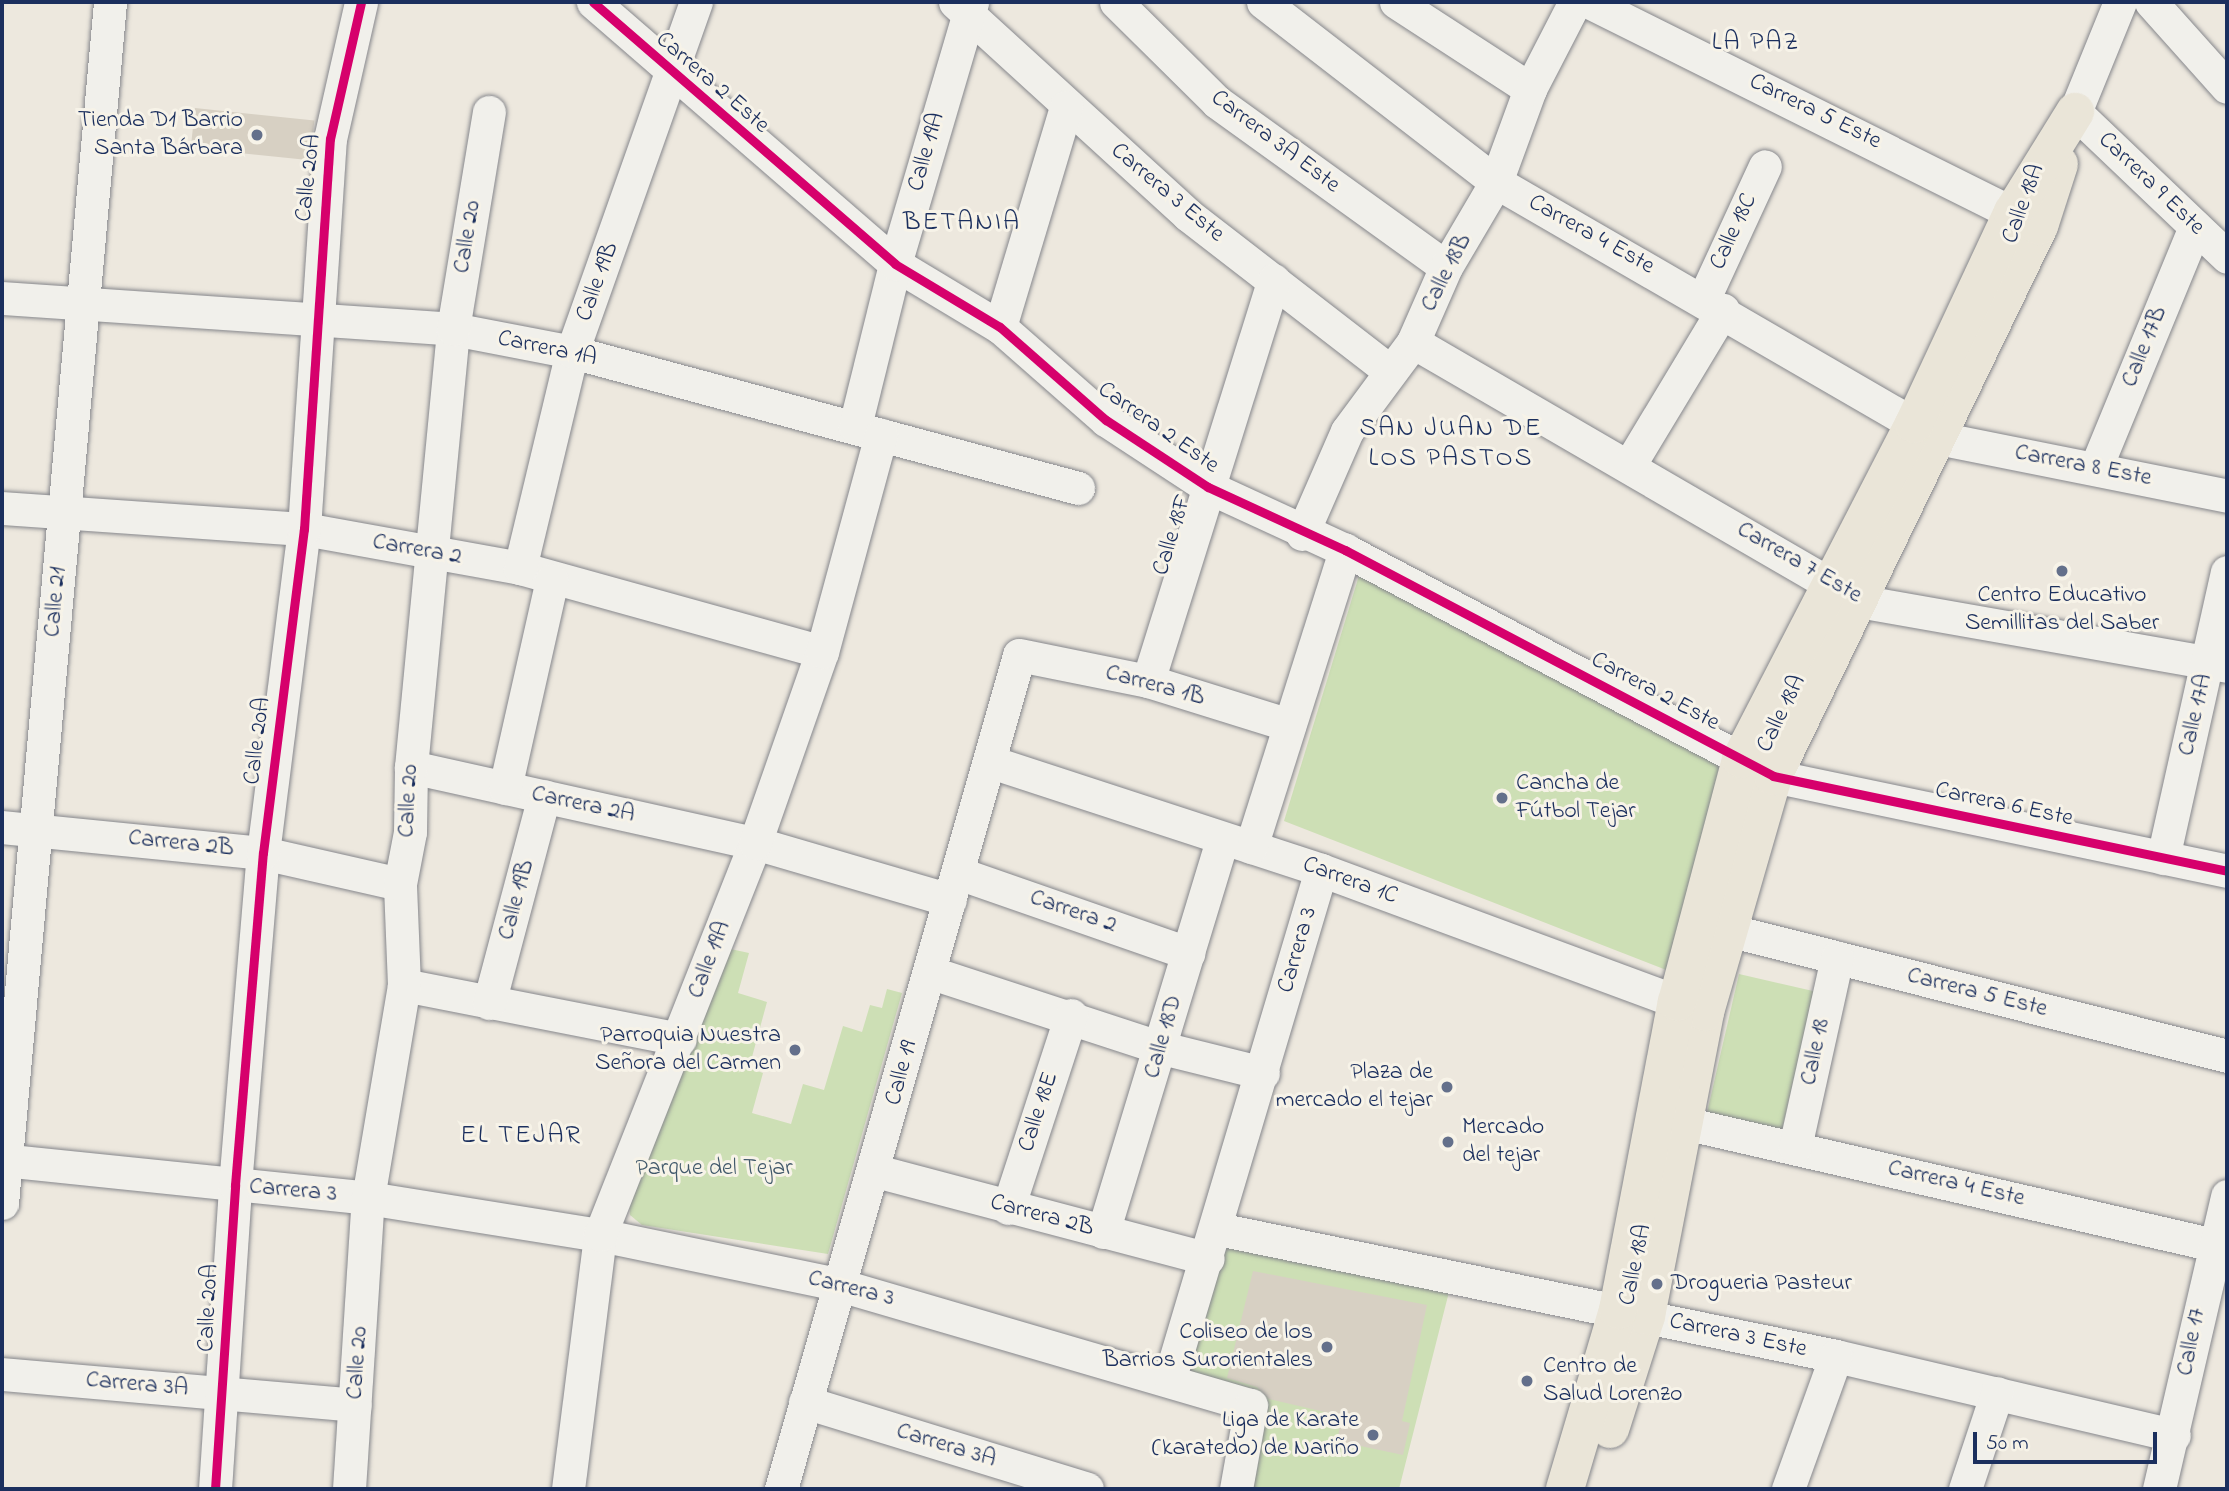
<!DOCTYPE html>
<html>
<head>
<meta charset="utf-8">
<style>
	body { margin:0 }
	#map { position:relative; width:2229px; height:1491px; overflow:hidden; background:#ede8de; font-family:"Indie Flower",sans-serif }
	div>[style] { position:absolute }
	.green>* { inset:0; background:#cddfb5; transform-origin:0 0 }
	.building>* { inset:0; background:#d7d0c3; transform-origin:0 0 }
	.roads { filter:drop-shadow(0 0 2px #86878c) drop-shadow(0 0 2px #86878c) }
	.minor>* { height:33px; margin:-16.5px; padding:0 16.5px; transform-origin:16.5px; border-radius:16.5px; background:#f1f0eb }
	.major>* { height:38px; margin:-19px; padding:0 19px; transform-origin:19px; border-radius:19px; background:#eae5d8 }
	.cycleway>* { height:9px; margin:-4.5px; padding:0 4.5px; transform-origin:4.5px; border-radius:4.5px; background:#d6006c }
	.dots>* { width:19px; height:19px; translate:-50% -50%; box-sizing:border-box; border:4px solid #f7f3e8; border-radius:50% }
	span { translate:-50% -50%; white-space:nowrap; text-align:center; line-height:1.15; -webkit-text-stroke:6px #f7f3e8; paint-order:stroke }
	.street-label { font-size:24px; color:#1b2f5e }
	.poi-label { font-size:24px; color:#1b2f5e }
	.right { translate:-100% -50%; text-align:right }
	.left { translate:0 -50%; text-align:left }
	.park-label { font-size:24px; color:#41596b }
	.neighbourhood-label { font-size:26px; color:#1b2f5e; letter-spacing:2px }
	.frame { position:absolute; inset:0; border:4px solid #1b2f5e; pointer-events:none }
	.scale { position:absolute; left:1973px; top:1432px; width:184px; height:32px; box-sizing:border-box; border:4px solid #1b2f5e; border-top:0; padding-left:9px; font-size:21px; line-height:24px; white-space:nowrap; color:#1b2f5e; -webkit-text-stroke:5px #f7f3e8; paint-order:stroke }
</style>
</head>
<body>
<div id="map">
	<div class="green">
		<i style="clip-path:polygon(1361px 569px,1721px 767px,1674px 973px,1284px 821px)"></i>
		<i style="clip-path:polygon(726px 948px,749px 953px,738px 993px,767px 1002px,749px 1068px,763px 1073px,752px 1113px,791px 1124px,803px 1084px,824px 1090px,843px 1026px,862px 1032px,870px 1005px,882px 1008px,887px 989px,902px 993px,828px 1254px,642px 1225px,630px 1215px,629px 1196px)"></i>
		<i style="left:1739px;top:974px;width:77px;height:150px;rotate:13deg"></i>
		<i style="clip-path:polygon(1223px 1240px,1450px 1288px,1399px 1489px,1240px 1489px,1253px 1402px,1186px 1381px)"></i>
	</div>
	<div class="building">
		<i style="left:195px;top:108px;width:120px;height:40px;rotate:6deg"></i>
		<i style="clip-path:polygon(1253px 1271px,1427px 1305px,1402px 1421px,1410px 1423px,1403px 1455px,1337px 1441px,1342px 1416px,1269px 1399px,1257px 1387px,1227px 1378px)"></i>
	</div>
	<div class="roads">
		<div class="minor">
			<i style="left:593px;top:2px;width:400px;rotate:40.9deg"></i>
			<i style="left:895px;top:264px;width:122px;rotate:31deg"></i>
			<i style="left:1000px;top:327px;width:141px;rotate:41.3deg"></i>
			<i style="left:1106px;top:420px;width:122px;rotate:33.3deg"></i>
			<i style="left:1208px;top:487px;width:151px;rotate:24.7deg"></i>
			<i style="left:1345px;top:550px;width:484px;rotate:27.8deg"></i>
			<i style="left:1773px;top:776px;width:464px;rotate:11.8deg"></i>
			<i style="left:955px;top:2px;width:316px;rotate:42.4deg"></i>
			<i style="left:1188px;top:215px;width:255px;rotate:37.7deg"></i>
			<i style="left:1116px;top:2px;width:142px;rotate:44.7deg"></i>
			<i style="left:1217px;top:102px;width:282px;rotate:35.8deg"></i>
			<i style="left:1263px;top:2px;width:294px;rotate:37.7deg"></i>
			<i style="left:1496px;top:182px;width:511px;rotate:30.08deg"></i>
			<i style="left:1938px;top:438px;width:295px;rotate:11.3deg"></i>
			<i style="left:1396px;top:2px;width:160px;rotate:33deg"></i>
			<i style="left:1589px;top:2px;width:497px;rotate:26.5deg"></i>
			<i style="left:2120px;top:2px;width:119px;rotate:112.2deg"></i>
			<i style="left:2075px;top:112px;width:210px;rotate:43.6deg"></i>
			<i style="left:2151px;top:2px;width:114px;rotate:48.2deg"></i>
			<i style="left:2px;top:298px;width:452px;rotate:3.9deg"></i>
			<i style="left:453px;top:329px;width:121px;rotate:10.9deg"></i>
			<i style="left:572px;top:352px;width:524px;rotate:15.04deg"></i>
			<i style="left:1704px;top:298px;width:145px;rotate:-65.2deg"></i>
			<i style="left:1000px;top:327px;width:230px;rotate:-73.3deg"></i>
			<i style="left:1413px;top:342px;width:516px;rotate:30.14deg"></i>
			<i style="left:1859px;top:601px;width:374px;rotate:10deg"></i>
			<i style="left:855px;top:426px;width:167px;rotate:-76.1deg"></i>
			<i style="left:895px;top:264px;width:273px;rotate:-73.6deg"></i>
			<i style="left:1630px;top:464px;width:180px;rotate:-58.9deg"></i>
			<i style="left:2096px;top:467px;width:260px;rotate:-67.6deg"></i>
			<i style="left:2px;top:508px;width:303px;rotate:4deg"></i>
			<i style="left:304px;top:529px;width:219px;rotate:10.2deg"></i>
			<i style="left:520px;top:568px;width:313px;rotate:15.5deg"></i>
			<i style="left:1302px;top:534px;width:112px;rotate:-66.4deg"></i>
			<i style="left:1347px;top:431px;width:111px;rotate:-53.4deg"></i>
			<i style="left:1413px;top:342px;width:82px;rotate:-66.3deg"></i>
			<i style="left:1446px;top:267px;width:99px;rotate:-59.5deg"></i>
			<i style="left:1496px;top:182px;width:99px;rotate:-69.9deg"></i>
			<i style="left:1530px;top:89px;width:98px;rotate:-62.7deg"></i>
			<i style="left:520px;top:568px;width:222px;rotate:-76.5deg"></i>
			<i style="left:572px;top:352px;width:371px;rotate:-70.5deg"></i>
			<i style="left:1148px;top:681px;width:420px;rotate:-72.6deg"></i>
			<i style="left:991px;top:762px;width:347px;rotate:18.1deg"></i>
			<i style="left:1321px;top:870px;width:406px;rotate:20.3deg"></i>
			<i style="left:411px;top:767px;width:352px;rotate:12.5deg"></i>
			<i style="left:755px;top:843px;width:203px;rotate:16.3deg"></i>
			<i style="left:505px;top:788px;width:213px;rotate:-77.3deg"></i>
			<i style="left:2px;top:827px;width:262px;rotate:5.7deg"></i>
			<i style="left:263px;top:853px;width:140px;rotate:12.8deg"></i>
			<i style="left:1251px;top:847px;width:312px;rotate:-72.4deg"></i>
			<i style="left:2163px;top:858px;width:293px;rotate:-77.4deg"></i>
			<i style="left:958px;top:873px;width:244px;rotate:19.2deg"></i>
			<i style="left:1728px;top:930px;width:515px;rotate:14.17deg"></i>
			<i style="left:929px;top:972px;width:245px;rotate:18.1deg"></i>
			<i style="left:1162px;top:1048px;width:104px;rotate:13.9deg"></i>
			<i style="left:404px;top:985px;width:281px;rotate:11.1deg"></i>
			<i style="left:489px;top:1003px;width:214px;rotate:-75.1deg"></i>
			<i style="left:1684px;top:1123px;width:557px;rotate:12.96deg"></i>
			<i style="left:1795px;top:1147px;width:194px;rotate:-77.5deg"></i>
			<i style="left:2px;top:1160px;width:368px;rotate:5.9deg"></i>
			<i style="left:368px;top:1198px;width:235px;rotate:9.1deg"></i>
			<i style="left:600px;top:1235px;width:241px;rotate:11.7deg"></i>
			<i style="left:836px;top:1284px;width:432px;rotate:16.3deg"></i>
			<i style="left:1251px;top:1405px;width:85px;rotate:100.1deg"></i>
			<i style="left:876px;top:1171px;width:343px;rotate:14.8deg"></i>
			<i style="left:2px;top:1203px;width:1206px;rotate:-84.86deg"></i>
			<i style="left:1008px;top:1208px;width:203px;rotate:-71.9deg"></i>
			<i style="left:1218px;top:1229px;width:631px;rotate:11.61deg"></i>
			<i style="left:1836px;top:1356px;width:347px;rotate:13.2deg"></i>
			<i style="left:1103px;top:1232px;width:409px;rotate:-73.1deg"></i>
			<i style="left:2px;top:1374px;width:354px;rotate:5deg"></i>
			<i style="left:1170px;top:1377px;width:529px;rotate:-73.41deg"></i>
			<i style="left:805px;top:1402px;width:295px;rotate:17.1deg"></i>
			<i style="left:215px;top:1489px;width:305px;rotate:-86.2deg"></i>
			<i style="left:235px;top:1185px;width:333px;rotate:-85.2deg"></i>
			<i style="left:263px;top:853px;width:327px;rotate:-82.8deg"></i>
			<i style="left:304px;top:529px;width:391px;rotate:-86.2deg"></i>
			<i style="left:330px;top:139px;width:140px;rotate:-77.2deg"></i>
			<i style="left:349px;top:1489px;width:292px;rotate:-86.3deg"></i>
			<i style="left:368px;top:1198px;width:216px;rotate:-80.4deg"></i>
			<i style="left:404px;top:985px;width:101px;rotate:-92.3deg"></i>
			<i style="left:400px;top:884px;width:53px;rotate:-79.1deg"></i>
			<i style="left:410px;top:832px;width:65px;rotate:-89.1deg"></i>
			<i style="left:411px;top:767px;width:440px;rotate:-84.5deg"></i>
			<i style="left:453px;top:329px;width:220px;rotate:-80.6deg"></i>
			<i style="left:568px;top:1489px;width:256px;rotate:-82.8deg"></i>
			<i style="left:600px;top:1235px;width:422px;rotate:-68.4deg"></i>
			<i style="left:755px;top:843px;width:202px;rotate:-70.7deg"></i>
			<i style="left:822px;top:652px;width:225px;rotate:-74.8deg"></i>
			<i style="left:781px;top:1489px;width:867px;rotate:-74.07deg"></i>
			<i style="left:1019px;top:655px;width:132px;rotate:11.4deg"></i>
			<i style="left:1148px;top:681px;width:148px;rotate:17.3deg"></i>
			<i style="left:1788px;top:1489px;width:141px;rotate:-70.2deg"></i>
			<i style="left:1965px;top:1489px;width:101px;rotate:-71.6deg"></i>
			<i style="left:2159px;top:1489px;width:301px;rotate:-76.9deg"></i>
		</div>
		<div class="major">
			<i style="left:1610px;top:1429px;width:119px;rotate:-72.3deg"></i>
			<i style="left:1646px;top:1316px;width:310px;rotate:-79deg"></i>
			<i style="left:1705px;top:1012px;width:246px;rotate:-73.9deg"></i>
			<i style="left:1773px;top:776px;width:611px;rotate:-64.19deg"></i>
			<i style="left:2039px;top:226px;width:65px;rotate:-72.1deg"></i>
			<i style="left:1565px;top:1489px;width:187px;rotate:-73.5deg"></i>
			<i style="left:1618px;top:1310px;width:314px;rotate:-79.2deg"></i>
			<i style="left:1677px;top:1002px;width:251px;rotate:-75.2deg"></i>
			<i style="left:1741px;top:759px;width:377px;rotate:-62.7deg"></i>
			<i style="left:1914px;top:424px;width:234px;rotate:-65deg"></i>
			<i style="left:2013px;top:212px;width:118px;rotate:-58.2deg"></i>
		</div>
	</div>
	<div class="cycleway">
		<i style="left:593px;top:2px;width:400px;rotate:40.9deg"></i>
		<i style="left:895px;top:264px;width:122px;rotate:31deg"></i>
		<i style="left:1000px;top:327px;width:141px;rotate:41.3deg"></i>
		<i style="left:1106px;top:420px;width:122px;rotate:33.3deg"></i>
		<i style="left:1208px;top:487px;width:151px;rotate:24.7deg"></i>
		<i style="left:1345px;top:550px;width:484px;rotate:27.8deg"></i>
		<i style="left:1773px;top:776px;width:464px;rotate:11.8deg"></i>
		<i style="left:215px;top:1489px;width:305px;rotate:-86.2deg"></i>
		<i style="left:235px;top:1185px;width:333px;rotate:-85.2deg"></i>
		<i style="left:263px;top:853px;width:327px;rotate:-82.8deg"></i>
		<i style="left:304px;top:529px;width:391px;rotate:-86.2deg"></i>
		<i style="left:330px;top:139px;width:140px;rotate:-77.2deg"></i>
	</div>
	<div class="dots">
		<i style="left:257px;top:135px;background:#64708b"></i>
		<i style="left:2062px;top:571px;background:#64708b"></i>
		<i style="left:1502px;top:798px;background:#64708b"></i>
		<i style="left:795px;top:1050px;background:#64708b"></i>
		<i style="left:1447px;top:1087px;background:#64708b"></i>
		<i style="left:1448px;top:1142px;background:#64708b"></i>
		<i style="left:1657px;top:1284px;background:#64708b"></i>
		<i style="left:1327px;top:1347px;background:#64708b"></i>
		<i style="left:1527px;top:1381px;background:#64708b"></i>
		<i style="left:1373px;top:1435px;background:#64708b"></i>
	</div>
	<div class="street-label">
		<span style="left:712px;top:83px;rotate:41deg">Carrera 2 Este</span>
		<span style="left:1815px;top:112px;rotate:26deg">Carrera 5 Este</span>
		<span style="left:1275px;top:142px;rotate:37deg">Carrera 3A Este</span>
		<span style="left:927px;top:152px;rotate:-74deg">Calle 19A</span>
		<span style="left:309px;top:178px;rotate:-84deg">Calle 20A</span>
		<span style="left:2151px;top:184px;rotate:44deg">Carrera 9 Este</span>
		<span style="left:1167px;top:193px;rotate:40deg">Carrera 3 Este</span>
		<span style="left:2024px;top:204px;rotate:-70deg">Calle 18A</span>
		<span style="left:1734px;top:232px;rotate:-65deg">Calle 18C</span>
		<span style="left:1591px;top:235px;rotate:29deg">Carrera 4 Este</span>
		<span style="left:468px;top:237px;rotate:-81deg">Calle 20</span>
		<span style="left:1447px;top:273px;rotate:-63deg">Calle 18B</span>
		<span style="left:598px;top:282px;rotate:-70deg">Calle 19B</span>
		<span style="left:2145px;top:347px;rotate:-68deg">Calle 17B</span>
		<span style="left:547px;top:349px;rotate:12deg">Carrera 1A</span>
		<span style="left:1158px;top:428px;rotate:35deg">Carrera 2 Este</span>
		<span style="left:2083px;top:466px;rotate:11deg">Carrera 8 Este</span>
		<span style="left:1173px;top:535px;rotate:-73deg">Calle 18F</span>
		<span style="left:417px;top:550px;rotate:10deg">Carrera 2</span>
		<span style="left:1799px;top:563px;rotate:30deg">Carrera 7 Este</span>
		<span style="left:56px;top:602px;rotate:-85deg">Calle 21</span>
		<span style="left:1155px;top:686px;rotate:15deg">Carrera 1B</span>
		<span style="left:1655px;top:692px;rotate:28deg">Carrera 2 Este</span>
		<span style="left:1782px;top:714px;rotate:-64deg">Calle 18A</span>
		<span style="left:2196px;top:715px;rotate:-77deg">Calle 17A</span>
		<span style="left:258px;top:741px;rotate:-83deg">Calle 20A</span>
		<span style="left:409px;top:801px;rotate:-87deg">Calle 20</span>
		<span style="left:583px;top:805px;rotate:12deg">Carrera 2A</span>
		<span style="left:2004px;top:805px;rotate:12deg">Carrera 6 Este</span>
		<span style="left:181px;top:844px;rotate:6deg">Carrera 2B</span>
		<span style="left:1350px;top:881px;rotate:20deg">Carrera 1C</span>
		<span style="left:517px;top:900px;rotate:-75deg">Calle 19B</span>
		<span style="left:1073px;top:912px;rotate:19deg">Carrera 2</span>
		<span style="left:1298px;top:950px;rotate:-74deg">Carrera 3</span>
		<span style="left:710px;top:960px;rotate:-69deg">Calle 19A</span>
		<span style="left:1977px;top:993px;rotate:14deg">Carrera 5 Este</span>
		<span style="left:1164px;top:1037px;rotate:-74deg">Calle 18D</span>
		<span style="left:1816px;top:1052px;rotate:-78deg">Calle 18</span>
		<span style="left:902px;top:1073px;rotate:-75deg">Calle 19</span>
		<span style="left:1039px;top:1112px;rotate:-72deg">Calle 18E</span>
		<span style="left:1956px;top:1184px;rotate:13deg">Carrera 4 Este</span>
		<span style="left:293px;top:1191px;rotate:5deg">Carrera 3</span>
		<span style="left:1042px;top:1216px;rotate:15deg">Carrera 2B</span>
		<span style="left:1636px;top:1265px;rotate:-78deg">Calle 18A</span>
		<span style="left:851px;top:1289px;rotate:14deg">Carrera 3</span>
		<span style="left:209px;top:1308px;rotate:-87deg">Calle 20A</span>
		<span style="left:1738px;top:1336px;rotate:12deg">Carrera 3 Este</span>
		<span style="left:2192px;top:1342px;rotate:-79deg">Calle 17</span>
		<span style="left:358px;top:1363px;rotate:-86deg">Calle 20</span>
		<span style="left:137px;top:1385px;rotate:5deg">Carrera 3A</span>
		<span style="left:946px;top:1446px;rotate:17deg">Carrera 3A</span>
	</div>
	<div class="poi-label">
		<span class="right" style="left:243px;top:135px">Tienda D1 Barrio<br>Santa Bárbara</span>
		<span style="left:2062px;top:610px">Centro Educativo<br>Semillitas del Saber</span>
		<span class="left" style="left:1516px;top:798px">Cancha de<br>Fútbol Tejar</span>
		<span class="right" style="left:781px;top:1050px">Parroquia Nuestra<br>Señora del Carmen</span>
		<span class="right" style="left:1433px;top:1087px">Plaza de<br>mercado el tejar</span>
		<span class="left" style="left:1462px;top:1142px">Mercado<br>del tejar</span>
		<span class="left" style="left:1671px;top:1284px">Drogueria Pasteur</span>
		<span class="right" style="left:1313px;top:1347px">Coliseo de los<br>Barrios Surorientales</span>
		<span class="left" style="left:1543px;top:1381px">Centro de<br>Salud Lorenzo</span>
		<span class="right" style="left:1359px;top:1435px">Liga de Karate<br>(karatedo) de Nariño</span>
	</div>
	<div class="park-label">
		<span style="left:714px;top:1169px">Parque del Tejar</span>
	</div>
	<div class="neighbourhood-label">
		<span style="left:1756px;top:44px">LA PAZ</span>
		<span style="left:962px;top:224px">BETANIA</span>
		<span style="left:1451px;top:445px">SAN JUAN DE<br>LOS PASTOS</span>
		<span style="left:521px;top:1137px">EL TEJAR</span>
	</div>
	<div class="frame"></div>
	<div class="scale">50 m</div>
</div>
</body>
</html>
